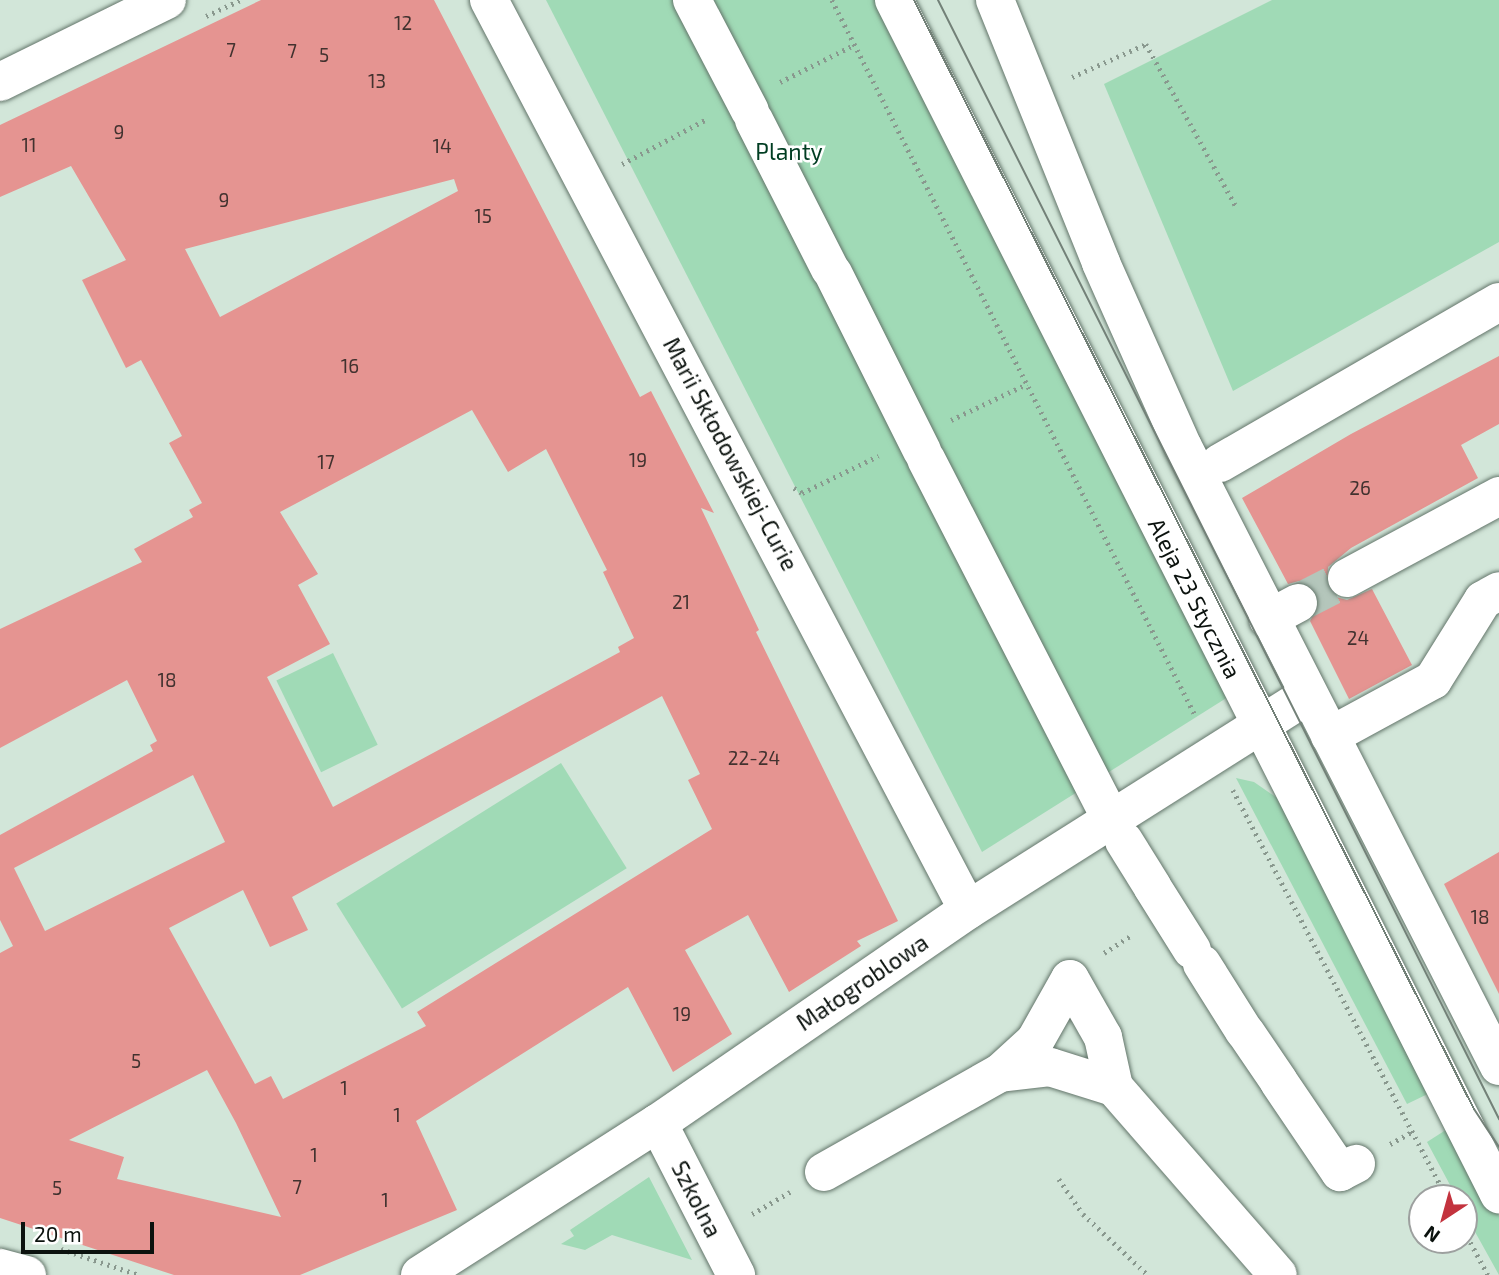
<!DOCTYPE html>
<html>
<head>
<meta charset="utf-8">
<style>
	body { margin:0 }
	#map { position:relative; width:1499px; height:1275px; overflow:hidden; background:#d2e6d9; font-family:"Exo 2",sans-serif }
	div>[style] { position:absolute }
	.green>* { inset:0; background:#a0dab6; transform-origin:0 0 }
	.building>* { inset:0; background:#e59491 }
	.minor-tunnel>* { height:38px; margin-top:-19px; transform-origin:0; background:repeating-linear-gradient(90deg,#b4c6bb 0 38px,transparent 0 57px) }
	.path>* { height:4.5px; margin-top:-2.25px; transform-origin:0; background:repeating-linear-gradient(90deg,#89988e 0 2px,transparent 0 7px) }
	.roads { filter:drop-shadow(0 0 2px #63756a) drop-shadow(0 0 2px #63756a) }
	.minor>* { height:38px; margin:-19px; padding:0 19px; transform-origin:19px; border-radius:19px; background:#fff }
	.tram>* { height:2px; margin:-1px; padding:0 1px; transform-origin:1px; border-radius:1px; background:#738178 }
	span { translate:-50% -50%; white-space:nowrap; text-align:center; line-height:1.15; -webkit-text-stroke:5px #fff; paint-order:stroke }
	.number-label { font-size:19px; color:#42322f }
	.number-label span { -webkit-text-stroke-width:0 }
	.park-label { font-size:23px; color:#003d22 }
	.street-label { font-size:23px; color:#0b120e }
	.north { position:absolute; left:1408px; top:1184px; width:70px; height:70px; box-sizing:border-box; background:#fff; border:2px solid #9da09f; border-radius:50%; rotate:216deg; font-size:19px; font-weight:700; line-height:28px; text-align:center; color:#0b120e }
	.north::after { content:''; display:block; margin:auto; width:24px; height:32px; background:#c3333e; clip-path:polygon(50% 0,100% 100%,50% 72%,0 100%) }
	.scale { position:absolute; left:21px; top:1222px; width:133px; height:32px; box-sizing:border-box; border:4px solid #0b120e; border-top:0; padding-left:9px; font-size:21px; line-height:24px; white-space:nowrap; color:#0b120e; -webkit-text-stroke:5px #fff; paint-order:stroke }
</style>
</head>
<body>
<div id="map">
	<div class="green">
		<i style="clip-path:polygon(546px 0,878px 0,1228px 697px,982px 852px)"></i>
		<i style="clip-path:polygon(1272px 0,1499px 0,1499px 242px,1233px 391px,1104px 84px)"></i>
		<i style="left:333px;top:653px;width:102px;height:63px;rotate:64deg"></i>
		<i style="left:561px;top:763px;width:124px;height:265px;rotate:58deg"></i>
		<i style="clip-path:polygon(1236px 778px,1254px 782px,1283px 802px,1434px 1091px,1407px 1104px)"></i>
		<i style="clip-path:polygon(1452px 1126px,1499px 1216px,1499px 1275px,1464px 1212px,1464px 1198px,1457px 1198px,1427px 1142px)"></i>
		<i style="clip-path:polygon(649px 1177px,692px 1260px,612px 1235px,585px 1250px,561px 1244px,574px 1236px,570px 1230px)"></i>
	</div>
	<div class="building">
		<i style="clip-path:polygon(evenodd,261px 0,434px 0,640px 397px,651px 391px,714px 513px,701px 508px,759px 630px,756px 632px,898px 921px,857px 941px,861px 946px,789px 992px,748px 915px,685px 950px,732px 1034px,673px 1072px,628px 987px,416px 1121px,457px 1210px,300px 1275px,174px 1275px,0 1218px,0 953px,13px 946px,0 920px,0 835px,153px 751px,150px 745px,157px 741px,127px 680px,0 748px,0 629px,142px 562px,134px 549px,193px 517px,189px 510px,202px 503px,169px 443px,182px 436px,141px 360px,126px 368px,82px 280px,126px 260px,71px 166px,0 197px,0 125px,261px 0,454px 179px,458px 191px,220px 317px,185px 249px,454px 179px,261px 0,472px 410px,508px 472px,546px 449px,607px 570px,603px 572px,634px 638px,618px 647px,620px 652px,333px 807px,267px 677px,330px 644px,298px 585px,318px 574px,280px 512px,472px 410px,261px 0,662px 696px,700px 774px,688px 780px,712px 829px,417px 1012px,426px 1026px,283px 1099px,271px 1076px,255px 1084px,169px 928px,243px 890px,270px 947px,308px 930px,292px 897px,662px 696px,261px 0,193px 775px,225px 842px,45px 931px,14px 868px,193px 775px,261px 0,207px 1070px,236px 1123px,281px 1217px,117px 1179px,124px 1157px,69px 1140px,207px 1070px)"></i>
		<i style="clip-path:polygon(1499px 356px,1499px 424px,1461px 445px,1478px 478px,1351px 548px,1328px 567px,1327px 588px,1336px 597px,1347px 600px,1372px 589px,1412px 665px,1349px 699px,1310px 621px,1320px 604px,1317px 592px,1299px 581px,1288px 584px,1242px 498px,1351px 434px)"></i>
		<i style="clip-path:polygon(1499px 852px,1499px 994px,1444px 884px)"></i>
	</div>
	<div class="minor-tunnel">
		<i style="left:1298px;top:603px;width:55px;rotate:-27deg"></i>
	</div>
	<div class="path">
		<i style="left:832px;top:0;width:804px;rotate:63.08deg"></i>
		<i style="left:206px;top:16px;width:38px;rotate:-25deg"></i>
		<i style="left:1072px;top:77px;width:81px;rotate:-24deg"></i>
		<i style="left:1146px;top:44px;width:188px;rotate:61deg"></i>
		<i style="left:780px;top:82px;width:83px;rotate:-26.6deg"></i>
		<i style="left:622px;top:164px;width:96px;rotate:-27.9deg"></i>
		<i style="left:951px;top:420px;width:84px;rotate:-25.3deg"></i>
		<i style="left:794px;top:488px;width:9px;rotate:32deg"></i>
		<i style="left:802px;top:493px;width:85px;rotate:-26deg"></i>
		<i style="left:1233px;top:790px;width:461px;rotate:62.3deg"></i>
		<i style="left:1104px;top:953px;width:33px;rotate:-33deg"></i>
		<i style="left:1390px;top:1144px;width:26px;rotate:-29deg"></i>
		<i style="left:1059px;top:1179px;width:42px;rotate:55.6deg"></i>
		<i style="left:1083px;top:1214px;width:89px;rotate:43.2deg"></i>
		<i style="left:752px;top:1214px;width:44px;rotate:-30.1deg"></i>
		<i style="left:1464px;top:1230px;width:51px;rotate:61.9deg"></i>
		<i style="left:61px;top:1249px;width:82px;rotate:18.4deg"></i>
	</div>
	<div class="roads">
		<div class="minor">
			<i style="left:489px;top:0;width:1028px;rotate:62.24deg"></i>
			<i style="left:692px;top:0;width:125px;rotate:62.4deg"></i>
			<i style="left:894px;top:0;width:1339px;rotate:63.13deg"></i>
			<i style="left:995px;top:0;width:284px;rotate:68deg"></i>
			<i style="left:1101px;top:263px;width:201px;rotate:66deg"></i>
			<i style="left:1183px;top:447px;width:695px;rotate:62.96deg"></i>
			<i style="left:0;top:82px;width:186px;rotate:-26.2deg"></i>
			<i style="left:754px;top:120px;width:167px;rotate:63deg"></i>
			<i style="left:833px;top:273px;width:199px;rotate:63.4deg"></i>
			<i style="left:926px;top:459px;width:389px;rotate:62.8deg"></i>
			<i style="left:1220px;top:463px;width:322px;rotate:-30deg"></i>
			<i style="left:1347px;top:578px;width:173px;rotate:-28.3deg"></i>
			<i style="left:1268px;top:619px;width:34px;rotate:-28deg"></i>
			<i style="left:1330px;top:736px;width:117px;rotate:-28.5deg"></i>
			<i style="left:1433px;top:680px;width:94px;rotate:-58deg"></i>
			<i style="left:1483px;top:600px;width:18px;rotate:-29deg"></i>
			<i style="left:1124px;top:841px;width:53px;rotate:58.1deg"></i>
			<i style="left:1153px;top:888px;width:73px;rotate:57.8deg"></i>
			<i style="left:1202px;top:964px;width:79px;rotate:57.9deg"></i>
			<i style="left:1246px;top:1033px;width:57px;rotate:55.8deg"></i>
			<i style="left:1000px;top:1073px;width:47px;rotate:-42.4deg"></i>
			<i style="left:1035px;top:1041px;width:71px;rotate:-60.6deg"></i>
			<i style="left:1070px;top:979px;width:67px;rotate:60.4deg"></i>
			<i style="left:1103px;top:1037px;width:51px;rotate:77.6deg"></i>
			<i style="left:1279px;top:1082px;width:109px;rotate:55.9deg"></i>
			<i style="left:1340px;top:1172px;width:18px;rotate:-27deg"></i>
			<i style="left:658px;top:1123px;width:171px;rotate:62.8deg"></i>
			<i style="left:824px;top:1172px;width:202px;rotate:-29.4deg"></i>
			<i style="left:1000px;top:1073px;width:50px;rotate:-6.8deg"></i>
			<i style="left:1050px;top:1067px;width:67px;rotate:17.4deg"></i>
			<i style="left:1114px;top:1087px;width:249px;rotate:48.9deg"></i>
			<i style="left:0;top:1268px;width:28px;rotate:15deg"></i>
			<i style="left:420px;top:1275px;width:282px;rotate:-32.6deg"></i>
			<i style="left:658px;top:1123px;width:376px;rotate:-34.5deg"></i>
			<i style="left:968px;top:910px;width:402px;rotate:-32.3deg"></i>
		</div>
	</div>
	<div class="tram">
		<i style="left:914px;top:0;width:1242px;rotate:63.21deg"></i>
		<i style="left:1474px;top:1109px;width:45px;rotate:56.7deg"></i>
		<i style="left:938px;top:0;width:1252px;rotate:63.37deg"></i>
	</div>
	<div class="number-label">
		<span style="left:403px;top:23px">12</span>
		<span style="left:231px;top:50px">7</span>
		<span style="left:292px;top:51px">7</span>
		<span style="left:324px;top:55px">5</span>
		<span style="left:377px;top:81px">13</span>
		<span style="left:119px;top:132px">9</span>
		<span style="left:29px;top:145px">11</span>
		<span style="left:442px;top:146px">14</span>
		<span style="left:224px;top:200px">9</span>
		<span style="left:483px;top:216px">15</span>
		<span style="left:350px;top:366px">16</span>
		<span style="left:638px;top:460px">19</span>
		<span style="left:326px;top:462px">17</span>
		<span style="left:1360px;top:488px">26</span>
		<span style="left:681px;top:602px">21</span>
		<span style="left:1358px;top:638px">24</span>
		<span style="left:167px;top:680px">18</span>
		<span style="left:754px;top:758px">22-24</span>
		<span style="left:1480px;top:917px">18</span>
		<span style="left:682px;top:1014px">19</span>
		<span style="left:136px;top:1061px">5</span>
		<span style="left:344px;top:1088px">1</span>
		<span style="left:397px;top:1115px">1</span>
		<span style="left:314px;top:1155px">1</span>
		<span style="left:297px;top:1187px">7</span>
		<span style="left:57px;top:1188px">5</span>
		<span style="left:385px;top:1200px">1</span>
	</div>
	<div class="park-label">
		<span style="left:789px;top:151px">Planty</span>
	</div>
	<div class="street-label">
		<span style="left:731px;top:454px;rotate:62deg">Marii Skłodowskiej-Curie</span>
		<span style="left:1195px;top:598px;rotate:63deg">Aleja 23 Stycznia</span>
		<span style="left:862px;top:982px;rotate:-34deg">Małogroblowa</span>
		<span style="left:697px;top:1199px;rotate:63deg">Szkolna</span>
	</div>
	<div class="north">N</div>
	<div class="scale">20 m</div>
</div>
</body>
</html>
